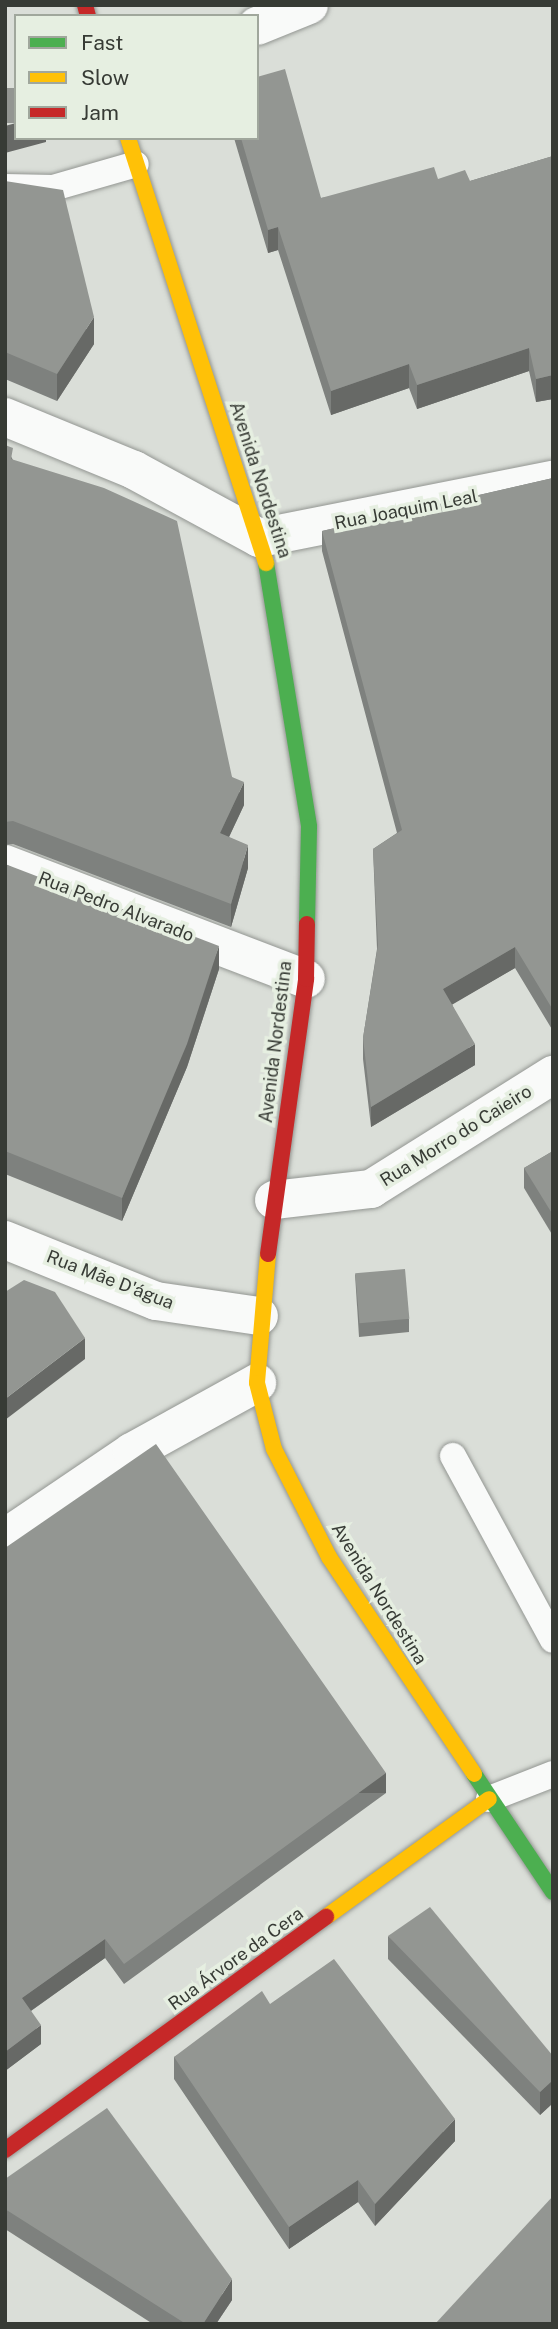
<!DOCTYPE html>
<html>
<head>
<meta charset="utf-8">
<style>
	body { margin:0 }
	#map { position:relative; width:558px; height:2329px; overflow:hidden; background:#daded8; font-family:"Public Sans",sans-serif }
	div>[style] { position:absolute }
	.roads { filter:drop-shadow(0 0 2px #939692) drop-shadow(0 0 2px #939692) }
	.lane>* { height:26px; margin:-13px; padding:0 13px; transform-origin:13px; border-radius:13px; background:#f9faf9 }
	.street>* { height:38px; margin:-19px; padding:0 19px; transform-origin:19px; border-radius:19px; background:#f9faf9 }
	.fast>* { height:16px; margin:-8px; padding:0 8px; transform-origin:8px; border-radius:8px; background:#4caf50 }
	.slow>* { height:16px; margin:-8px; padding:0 8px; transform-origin:8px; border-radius:8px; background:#ffc107 }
	.jam>* { height:16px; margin:-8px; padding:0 8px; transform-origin:8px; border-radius:8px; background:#c62828 }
	.wall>* { inset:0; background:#7e817e }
	.shaded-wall>* { inset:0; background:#676966; transform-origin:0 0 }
	.building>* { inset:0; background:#939692; transform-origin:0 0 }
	span { translate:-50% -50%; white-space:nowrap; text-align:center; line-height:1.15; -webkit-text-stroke:7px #e6efe1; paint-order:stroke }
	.street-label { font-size:18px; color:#373b35 }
	.frame { position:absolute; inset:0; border:7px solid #373b35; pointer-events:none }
	.legend { position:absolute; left:14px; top:14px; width:245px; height:126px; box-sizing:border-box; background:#e6efe1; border:2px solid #a0a79c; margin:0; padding:9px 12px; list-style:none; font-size:21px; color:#373b35 }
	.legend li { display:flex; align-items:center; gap:14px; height:35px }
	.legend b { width:35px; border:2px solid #a0a79c }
</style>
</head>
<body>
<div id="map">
	<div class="roads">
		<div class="lane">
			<i style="left:5px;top:187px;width:48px;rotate:1.2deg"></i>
			<i style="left:53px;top:188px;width:86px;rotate:-16.1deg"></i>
			<i style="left:453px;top:1456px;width:209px;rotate:61.5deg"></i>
			<i style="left:489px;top:1799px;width:69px;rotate:-21.3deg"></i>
		</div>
		<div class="street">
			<i style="left:257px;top:26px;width:56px;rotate:-22deg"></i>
			<i style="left:5px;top:417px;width:139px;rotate:22.3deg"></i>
			<i style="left:134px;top:470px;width:142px;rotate:28.5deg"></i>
			<i style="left:259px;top:538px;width:300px;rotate:-11.2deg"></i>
			<i style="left:5px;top:864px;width:322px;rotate:20.9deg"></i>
			<i style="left:274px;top:1200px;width:98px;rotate:-6.5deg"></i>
			<i style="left:371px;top:1189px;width:215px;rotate:-32.1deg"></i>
			<i style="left:5px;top:1240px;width:163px;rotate:22deg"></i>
			<i style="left:156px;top:1301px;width:104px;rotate:8.3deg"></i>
			<i style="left:5px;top:1538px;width:153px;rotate:-34.1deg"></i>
			<i style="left:132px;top:1452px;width:143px;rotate:-28.9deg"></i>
		</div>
		<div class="fast">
			<i style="left:266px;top:563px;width:267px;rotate:80.7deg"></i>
			<i style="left:309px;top:827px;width:97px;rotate:91.2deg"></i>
			<i style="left:474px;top:1774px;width:142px;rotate:56.2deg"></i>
		</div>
		<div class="slow">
			<i style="left:128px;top:138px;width:447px;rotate:72deg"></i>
			<i style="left:268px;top:1254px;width:129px;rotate:94.9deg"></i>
			<i style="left:257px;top:1383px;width:68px;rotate:75.6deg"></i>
			<i style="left:274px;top:1449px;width:121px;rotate:63deg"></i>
			<i style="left:329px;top:1557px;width:261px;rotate:56.2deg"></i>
			<i style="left:326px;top:1917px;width:201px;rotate:-35.9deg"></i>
		</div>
		<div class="jam">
			<i style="left:85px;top:5px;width:11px;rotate:75deg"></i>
			<i style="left:268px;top:1254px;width:278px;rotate:-82.1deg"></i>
			<i style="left:306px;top:979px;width:55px;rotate:-89deg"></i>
			<i style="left:5px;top:2150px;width:397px;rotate:-36deg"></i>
		</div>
	</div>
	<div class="wall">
		<i style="clip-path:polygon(234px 138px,257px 138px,321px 198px,438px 179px,470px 181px,553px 156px,553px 399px,536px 402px,529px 371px,417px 409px,409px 388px,331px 415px,278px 250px,268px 253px)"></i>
		<i style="clip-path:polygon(5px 181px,94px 344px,57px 401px,5px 379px)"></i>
		<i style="clip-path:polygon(5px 445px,13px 460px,232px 777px,244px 805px,229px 837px,248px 868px,231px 927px,13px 844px,5px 845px)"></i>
		<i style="clip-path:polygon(553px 478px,553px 1031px,515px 968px,452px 1004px,475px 1065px,371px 1127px,363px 1059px,363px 1038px,377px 949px,373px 849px,397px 833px,322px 551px,322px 531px)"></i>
		<i style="clip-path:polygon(5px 864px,219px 969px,187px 1067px,122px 1221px,5px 1174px)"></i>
		<i style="clip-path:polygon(553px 1151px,553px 1236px,524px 1188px,524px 1168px)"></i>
		<i style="clip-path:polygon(355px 1274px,409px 1319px,409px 1332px,359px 1337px)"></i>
		<i style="clip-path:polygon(5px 1548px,386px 1793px,124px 1984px,105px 1958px,31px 2011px,41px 2044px,5px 2071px)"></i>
		<i style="clip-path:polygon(388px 1936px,553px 2056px,553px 2103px,540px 2115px,388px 1959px)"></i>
		<i style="clip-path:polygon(270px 2004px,455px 2141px,375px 2226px,358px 2202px,289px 2249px,174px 2079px,174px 2057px)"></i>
		<i style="clip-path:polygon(5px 2179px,232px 2300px,216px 2324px,153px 2324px,5px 2229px)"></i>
	</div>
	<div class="shaded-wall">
		<i style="clip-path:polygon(16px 123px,16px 138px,46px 138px,46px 142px,5px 153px,5px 126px)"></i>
		<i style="clip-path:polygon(278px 227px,278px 250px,268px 253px,268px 230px)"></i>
		<i style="clip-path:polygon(94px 317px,94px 344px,57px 401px,57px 374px)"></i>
		<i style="clip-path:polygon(529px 348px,529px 371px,417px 409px,417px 385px)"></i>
		<i style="clip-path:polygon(409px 364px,409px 388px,331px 415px,331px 391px)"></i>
		<i style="clip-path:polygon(553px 375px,553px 399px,536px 402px,536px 379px)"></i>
		<i style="clip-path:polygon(244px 782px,244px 805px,220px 856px,220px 833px)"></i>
		<i style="clip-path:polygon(248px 845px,248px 868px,231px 927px,231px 904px)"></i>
		<i style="clip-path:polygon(219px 946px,219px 969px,187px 1067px,122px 1221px,122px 1198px)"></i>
		<i style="clip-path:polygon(515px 947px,515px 968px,443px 1010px,443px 989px)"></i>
		<i style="clip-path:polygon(475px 1044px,475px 1065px,371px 1127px,371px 1107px)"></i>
		<i style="clip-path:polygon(85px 1338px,85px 1359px,5px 1420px,5px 1399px)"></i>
		<i style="left:386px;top:1773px;width:20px;height:324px;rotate:90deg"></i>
		<i style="clip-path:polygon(105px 1939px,105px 1958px,22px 2017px,22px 1998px)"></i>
		<i style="clip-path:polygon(41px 2025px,41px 2044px,5px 2071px,5px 2052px)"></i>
		<i style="clip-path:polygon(553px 2080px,553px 2103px,540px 2115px,540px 2092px)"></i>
		<i style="clip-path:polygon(455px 2119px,455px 2141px,375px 2226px,375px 2204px)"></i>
		<i style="clip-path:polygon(358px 2180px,358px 2202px,289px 2249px,289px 2227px)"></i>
		<i style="clip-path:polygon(232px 2279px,232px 2300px,216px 2324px,203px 2324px)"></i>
	</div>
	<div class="building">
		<i style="clip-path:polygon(285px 69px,321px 198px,434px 167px,438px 179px,465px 170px,470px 181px,553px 156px,553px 375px,536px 379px,529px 348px,417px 385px,409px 364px,331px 391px,278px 227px,268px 230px,241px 138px,257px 138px,257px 77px)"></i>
		<i style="left:16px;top:88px;width:35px;height:11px;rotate:90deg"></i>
		<i style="clip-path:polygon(5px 181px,63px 190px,94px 317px,57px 374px,5px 352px)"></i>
		<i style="clip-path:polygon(5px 445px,13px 448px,11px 459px,104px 488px,177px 521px,232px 777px,244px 782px,220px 833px,248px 845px,231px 904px,13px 821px,5px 822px)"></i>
		<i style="clip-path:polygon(553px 478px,553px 1010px,515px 947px,443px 989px,475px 1044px,371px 1107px,363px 1038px,378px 945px,373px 849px,402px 830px,322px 531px)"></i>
		<i style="clip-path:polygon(5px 864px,219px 946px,187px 1044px,122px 1198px,5px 1151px)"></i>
		<i style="clip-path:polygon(553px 1151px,553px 1215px,524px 1168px)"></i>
		<i style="left:405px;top:1269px;width:50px;height:50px;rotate:85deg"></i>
		<i style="clip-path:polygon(24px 1280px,55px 1292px,85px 1338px,5px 1399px,5px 1292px)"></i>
		<i style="clip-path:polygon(156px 1444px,386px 1773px,124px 1964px,105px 1939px,22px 1998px,41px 2025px,5px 2052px,5px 1548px)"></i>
		<i style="clip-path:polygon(430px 1907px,553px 2056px,553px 2080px,540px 2092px,388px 1936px)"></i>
		<i style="clip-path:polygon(334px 1959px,455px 2119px,375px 2204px,358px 2180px,289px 2227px,174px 2057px,262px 1991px,270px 2004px)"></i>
		<i style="clip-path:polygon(107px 2108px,232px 2279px,203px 2324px,186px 2324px,5px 2209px,5px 2179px)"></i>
		<i style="clip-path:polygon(553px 2196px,553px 2324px,435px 2324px)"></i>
	</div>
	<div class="street-label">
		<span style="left:260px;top:480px;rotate:72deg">Avenida Nordestina</span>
		<span style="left:406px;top:510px;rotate:-11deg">Rua Joaquim Leal</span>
		<span style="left:116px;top:907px;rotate:21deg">Rua Pedro Alvarado</span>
		<span style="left:276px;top:1042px;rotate:-83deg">Avenida Nordestina</span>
		<span style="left:456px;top:1136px;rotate:-32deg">Rua Morro do Caieiro</span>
		<span style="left:110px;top:1280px;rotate:21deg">Rua Mãe D'água</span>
		<span style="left:379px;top:1594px;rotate:58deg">Avenida Nordestina</span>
		<span style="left:236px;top:1959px;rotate:-36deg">Rua Árvore da Cera</span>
	</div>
	<div class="frame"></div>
	<ul class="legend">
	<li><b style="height:9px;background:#4caf50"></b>Fast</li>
	<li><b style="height:9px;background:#ffc107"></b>Slow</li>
	<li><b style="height:9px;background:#c62828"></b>Jam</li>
	</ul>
</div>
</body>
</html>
